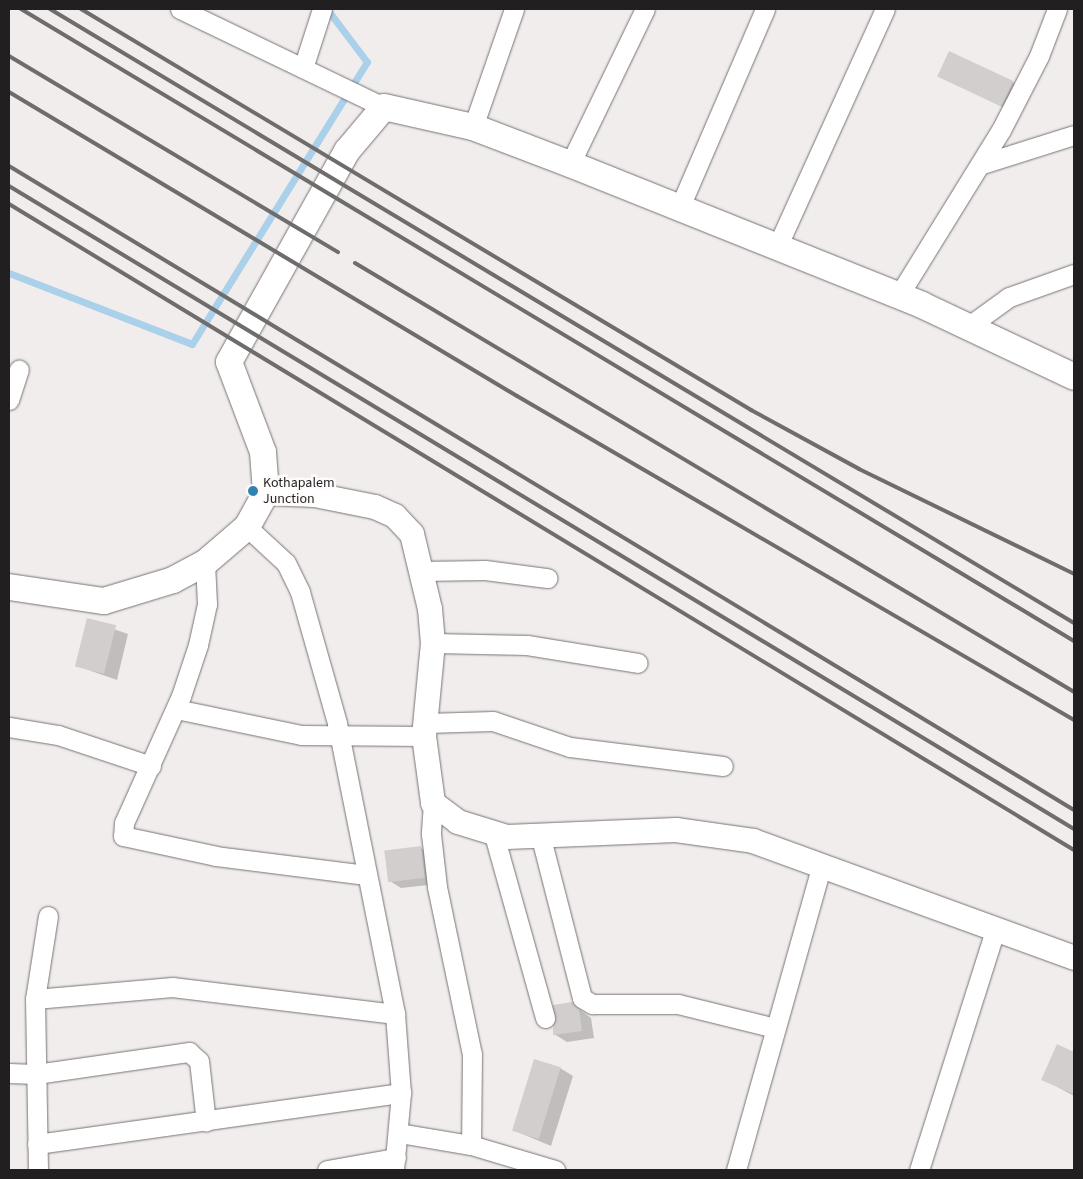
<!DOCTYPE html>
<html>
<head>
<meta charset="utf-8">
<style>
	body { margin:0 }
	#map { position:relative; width:1083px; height:1179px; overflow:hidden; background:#f2eded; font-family:"Source Sans 3",sans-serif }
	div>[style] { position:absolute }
	.shadow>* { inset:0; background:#0003 }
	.stream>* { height:7px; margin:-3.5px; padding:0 3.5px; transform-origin:3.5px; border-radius:3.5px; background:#abd0e9 }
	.building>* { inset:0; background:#d3cece; transform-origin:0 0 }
	.roads { filter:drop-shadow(0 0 1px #777372) drop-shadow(0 0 1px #777372) }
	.minor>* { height:19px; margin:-9.5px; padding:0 9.5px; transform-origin:9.5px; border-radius:9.5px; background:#fff }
	.tertiary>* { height:24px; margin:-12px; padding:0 12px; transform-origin:12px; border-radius:12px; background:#fff }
	.secondary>* { height:26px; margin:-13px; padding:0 13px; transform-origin:13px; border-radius:13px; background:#fff }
	.rail>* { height:4px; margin:-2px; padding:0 2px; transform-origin:2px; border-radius:2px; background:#6f6c6c }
	.dots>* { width:14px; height:14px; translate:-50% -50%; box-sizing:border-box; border:2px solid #fffbfb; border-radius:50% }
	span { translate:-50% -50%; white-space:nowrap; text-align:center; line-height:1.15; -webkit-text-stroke:5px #fffbfb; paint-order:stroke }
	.poi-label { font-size:14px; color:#211f1f }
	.left { translate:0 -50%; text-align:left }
	.frame { position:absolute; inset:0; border:10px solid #211f1f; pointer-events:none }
</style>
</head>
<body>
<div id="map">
	<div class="shadow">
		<i style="clip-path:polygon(938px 76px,1012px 82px,1025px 89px,1013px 112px)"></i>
		<i style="clip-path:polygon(88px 620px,128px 634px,117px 680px,77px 666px)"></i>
		<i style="clip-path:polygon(421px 848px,433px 855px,437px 884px,401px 888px,388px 880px)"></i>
		<i style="clip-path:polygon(571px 1003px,591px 1018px,594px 1038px,567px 1042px,554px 1034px)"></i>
		<i style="clip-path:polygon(1058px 1046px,1074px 1053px,1074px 1096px,1043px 1079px)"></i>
		<i style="clip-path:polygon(560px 1068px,573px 1076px,551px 1146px,513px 1130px)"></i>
	</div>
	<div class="stream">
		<i style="left:9px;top:273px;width:196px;rotate:21.2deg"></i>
		<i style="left:192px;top:344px;width:332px;rotate:-58.2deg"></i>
		<i style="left:367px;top:62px;width:66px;rotate:-127deg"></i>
	</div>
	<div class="building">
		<i style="left:949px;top:51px;width:71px;height:28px;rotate:25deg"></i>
		<i style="left:87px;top:618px;width:30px;height:50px;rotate:14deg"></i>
		<i style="left:421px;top:846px;width:32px;height:37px;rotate:83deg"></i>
		<i style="clip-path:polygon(572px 1002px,579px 1009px,582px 1031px,553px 1035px,553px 1005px)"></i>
		<i style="clip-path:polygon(1057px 1044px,1074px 1052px,1074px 1094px,1041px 1080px)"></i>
		<i style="left:534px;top:1059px;width:28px;height:75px;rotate:17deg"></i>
	</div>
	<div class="roads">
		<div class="minor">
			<i style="left:180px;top:9px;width:226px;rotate:25.7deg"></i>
			<i style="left:303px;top:68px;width:62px;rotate:-72.1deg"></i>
			<i style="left:473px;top:127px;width:125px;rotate:-70.8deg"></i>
			<i style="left:570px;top:164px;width:172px;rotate:-64.2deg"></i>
			<i style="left:982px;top:164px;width:96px;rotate:-17.5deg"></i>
			<i style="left:679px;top:209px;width:218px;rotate:-66.7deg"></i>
			<i style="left:777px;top:247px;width:261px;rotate:-65.6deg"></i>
			<i style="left:899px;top:295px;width:194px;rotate:-58.3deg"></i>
			<i style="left:1001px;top:130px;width:83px;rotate:-62.8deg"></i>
			<i style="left:1039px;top:56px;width:50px;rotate:-69deg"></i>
			<i style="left:969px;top:326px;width:49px;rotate:-35.9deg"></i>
			<i style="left:1009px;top:297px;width:69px;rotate:-19.5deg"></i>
			<i style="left:9px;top:400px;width:32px;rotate:-72deg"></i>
			<i style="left:247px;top:527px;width:53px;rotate:42.7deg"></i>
			<i style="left:286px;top:563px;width:32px;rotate:64deg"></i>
			<i style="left:300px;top:592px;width:136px;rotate:74.2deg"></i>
			<i style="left:337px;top:723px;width:297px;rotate:78.7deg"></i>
			<i style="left:395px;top:1014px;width:79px;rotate:85.7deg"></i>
			<i style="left:401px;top:1093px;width:77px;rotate:95.2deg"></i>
			<i style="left:205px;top:563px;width:41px;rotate:87.2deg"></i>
			<i style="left:207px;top:604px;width:42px;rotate:102.4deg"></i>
			<i style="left:198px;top:645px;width:54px;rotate:108.4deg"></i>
			<i style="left:181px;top:696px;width:139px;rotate:114.2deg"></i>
			<i style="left:124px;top:823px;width:13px;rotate:94deg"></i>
			<i style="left:123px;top:836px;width:95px;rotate:12.1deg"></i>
			<i style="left:216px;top:856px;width:152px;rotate:7.2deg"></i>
			<i style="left:422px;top:571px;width:63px;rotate:-0.9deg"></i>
			<i style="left:485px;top:570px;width:63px;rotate:7.4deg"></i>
			<i style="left:433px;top:643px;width:94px;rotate:1.2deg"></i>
			<i style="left:527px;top:645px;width:112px;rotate:9.2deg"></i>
			<i style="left:176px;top:709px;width:128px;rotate:11.7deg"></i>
			<i style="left:301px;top:735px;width:123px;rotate:0.5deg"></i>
			<i style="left:426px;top:723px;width:67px;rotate:-1.7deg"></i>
			<i style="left:493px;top:721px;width:81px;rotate:18.7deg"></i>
			<i style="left:570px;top:747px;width:154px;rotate:7.1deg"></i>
			<i style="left:9px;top:727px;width:50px;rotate:9.3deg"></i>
			<i style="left:58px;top:735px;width:98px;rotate:18.4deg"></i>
			<i style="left:433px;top:803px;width:31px;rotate:94deg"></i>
			<i style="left:431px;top:834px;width:53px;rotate:83.5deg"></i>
			<i style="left:437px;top:887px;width:171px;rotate:78.2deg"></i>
			<i style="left:472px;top:1054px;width:91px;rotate:90.6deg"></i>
			<i style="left:494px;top:835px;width:190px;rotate:74.4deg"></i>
			<i style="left:541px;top:838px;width:165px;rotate:75.6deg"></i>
			<i style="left:582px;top:998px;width:12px;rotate:31deg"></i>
			<i style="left:592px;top:1004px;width:86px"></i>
			<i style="left:678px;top:1004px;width:100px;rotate:13.9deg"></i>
			<i style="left:35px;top:999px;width:138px;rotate:-5deg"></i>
			<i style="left:172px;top:987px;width:225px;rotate:6.9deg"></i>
			<i style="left:9px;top:1073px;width:27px;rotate:2deg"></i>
			<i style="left:36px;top:1074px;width:155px;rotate:-8.2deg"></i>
			<i style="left:189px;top:1052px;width:13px;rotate:42deg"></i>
			<i style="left:199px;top:1061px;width:61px;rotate:83.5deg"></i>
			<i style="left:399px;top:1133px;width:73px;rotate:9.5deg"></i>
			<i style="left:471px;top:1145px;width:88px;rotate:16.6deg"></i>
			<i style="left:37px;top:1144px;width:368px;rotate:-8deg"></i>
			<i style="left:38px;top:1170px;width:171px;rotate:-91deg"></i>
			<i style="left:35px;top:999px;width:84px;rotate:-81.1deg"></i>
			<i style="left:327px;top:1170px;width:70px;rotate:-9.9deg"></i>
			<i style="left:736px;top:1170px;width:318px;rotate:-74.3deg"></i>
			<i style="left:919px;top:1170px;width:252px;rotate:-72.4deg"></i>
		</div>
		<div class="tertiary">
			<i style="left:266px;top:493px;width:49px;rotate:2.3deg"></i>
			<i style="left:315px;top:495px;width:61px;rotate:11.3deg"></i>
			<i style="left:375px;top:507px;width:22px;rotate:24deg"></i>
			<i style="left:395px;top:516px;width:25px;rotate:47deg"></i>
			<i style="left:412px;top:534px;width:77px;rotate:76.5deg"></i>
			<i style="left:430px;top:609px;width:34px;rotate:85deg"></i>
			<i style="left:433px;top:643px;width:93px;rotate:95.5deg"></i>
			<i style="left:424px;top:736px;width:68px;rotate:82.3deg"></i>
			<i style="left:433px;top:803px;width:31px;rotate:37deg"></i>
			<i style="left:458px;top:822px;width:51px;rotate:17deg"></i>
			<i style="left:507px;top:837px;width:169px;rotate:-2.4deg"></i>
			<i style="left:676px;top:830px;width:78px;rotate:8.1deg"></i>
			<i style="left:753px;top:841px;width:342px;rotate:20deg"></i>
		</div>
		<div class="secondary">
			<i style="left:9px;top:587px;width:96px;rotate:8.4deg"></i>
			<i style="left:104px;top:601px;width:72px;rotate:-16.9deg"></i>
			<i style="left:173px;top:580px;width:36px;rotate:-28deg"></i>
			<i style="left:205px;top:563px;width:55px;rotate:-40.6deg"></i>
			<i style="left:247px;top:527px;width:39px;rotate:-61deg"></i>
			<i style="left:266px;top:493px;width:41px;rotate:-94.2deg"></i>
			<i style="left:263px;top:452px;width:96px;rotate:-110.7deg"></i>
			<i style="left:229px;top:362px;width:242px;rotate:-60.8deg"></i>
			<i style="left:347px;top:151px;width:57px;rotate:-49.9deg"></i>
			<i style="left:384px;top:107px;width:91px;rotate:12.7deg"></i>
			<i style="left:473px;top:127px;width:104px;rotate:20.9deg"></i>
			<i style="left:570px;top:164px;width:379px;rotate:21.8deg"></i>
			<i style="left:922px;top:305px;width:168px;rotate:25.3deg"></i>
		</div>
	</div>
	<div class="rail">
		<i style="left:21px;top:9px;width:1228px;rotate:30.97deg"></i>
		<i style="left:50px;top:9px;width:1194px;rotate:30.95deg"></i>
		<i style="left:81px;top:9px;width:781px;rotate:30.9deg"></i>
		<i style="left:751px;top:410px;width:123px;rotate:28.6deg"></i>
		<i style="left:859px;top:469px;width:239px;rotate:26deg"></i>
		<i style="left:9px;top:56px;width:383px;rotate:30.8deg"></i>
		<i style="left:9px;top:92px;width:592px;rotate:30.9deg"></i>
		<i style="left:517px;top:396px;width:644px;rotate:30.19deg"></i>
		<i style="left:9px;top:166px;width:1245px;rotate:31.16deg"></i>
		<i style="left:9px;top:186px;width:1244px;rotate:31.12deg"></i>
		<i style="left:9px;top:204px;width:1246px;rotate:31.24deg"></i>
		<i style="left:355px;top:263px;width:837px;rotate:30.82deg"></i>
	</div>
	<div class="dots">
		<i style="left:253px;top:491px;background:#2f83b3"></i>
	</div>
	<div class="poi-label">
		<span class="left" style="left:263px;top:491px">Kothapalem<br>Junction</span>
	</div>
	<div class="frame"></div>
</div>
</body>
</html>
